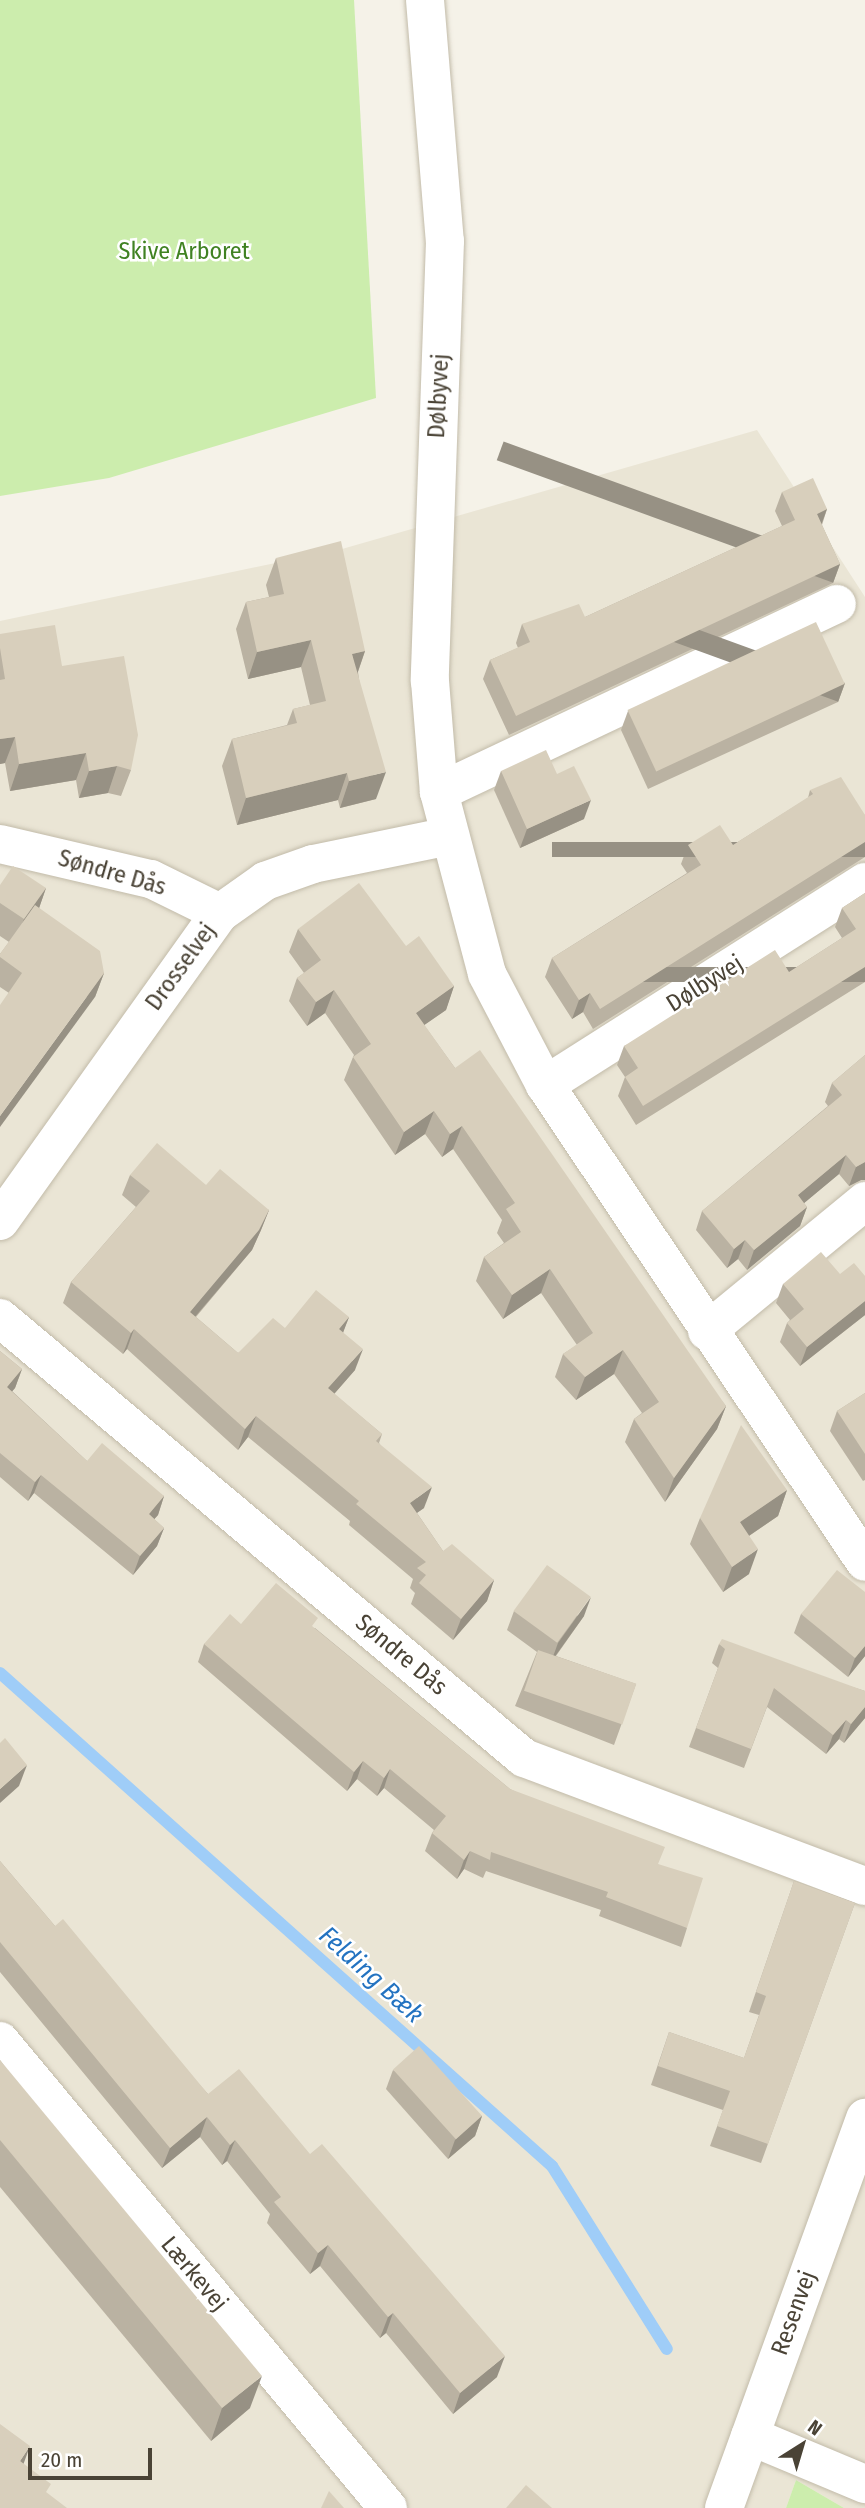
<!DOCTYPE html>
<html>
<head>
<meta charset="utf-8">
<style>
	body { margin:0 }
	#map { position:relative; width:865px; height:2508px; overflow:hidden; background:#f5f2e8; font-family:"Fira Sans Condensed",sans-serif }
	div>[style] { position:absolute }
	.residential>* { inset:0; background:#eae5d5 }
	.green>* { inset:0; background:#ccedad }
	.stream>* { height:12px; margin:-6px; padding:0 6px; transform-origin:6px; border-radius:6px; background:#9fcdf8 }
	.roads { filter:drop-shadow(0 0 2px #c2bba9) drop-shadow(0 0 2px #c2bba9) }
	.minor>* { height:38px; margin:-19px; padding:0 19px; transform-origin:19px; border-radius:19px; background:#fff }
	.tertiary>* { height:38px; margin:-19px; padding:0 19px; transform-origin:19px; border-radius:19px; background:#fff }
	.wall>* { inset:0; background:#bab2a2 }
	.shaded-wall>* { inset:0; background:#979184; transform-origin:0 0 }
	.building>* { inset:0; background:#d8cfbc; transform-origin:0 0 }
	span { translate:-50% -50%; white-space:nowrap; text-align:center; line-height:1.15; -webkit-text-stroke:5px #fff; paint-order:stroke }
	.park-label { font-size:24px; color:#408222 }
	.street-label { font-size:24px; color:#4a4336 }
	.water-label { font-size:26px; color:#2373c1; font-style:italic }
	.north { position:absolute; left:767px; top:2410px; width:70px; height:70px; -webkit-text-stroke:5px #fff; paint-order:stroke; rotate:37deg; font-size:19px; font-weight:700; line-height:28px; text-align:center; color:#4a4336 }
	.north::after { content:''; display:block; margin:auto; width:24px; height:32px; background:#4a4336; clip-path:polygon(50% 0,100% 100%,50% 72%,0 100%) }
	.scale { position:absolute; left:28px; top:2448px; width:124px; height:32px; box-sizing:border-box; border:4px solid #4a4336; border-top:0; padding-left:9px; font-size:21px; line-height:24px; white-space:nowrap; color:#4a4336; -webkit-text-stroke:5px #fff; paint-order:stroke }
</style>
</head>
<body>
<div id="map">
	<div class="residential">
		<i style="clip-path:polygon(757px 430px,865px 597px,865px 2508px,844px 2508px,796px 2480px,786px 2508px,0 2508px,0 621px,342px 549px)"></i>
	</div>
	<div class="green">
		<i style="clip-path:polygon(0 0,354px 0,376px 398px,109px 478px,0 496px)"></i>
		<i style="clip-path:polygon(796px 2480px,844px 2508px,786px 2508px)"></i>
	</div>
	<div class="stream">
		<i style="left:0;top:1673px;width:740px;rotate:41.77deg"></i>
		<i style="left:552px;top:2166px;width:216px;rotate:57.9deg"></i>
	</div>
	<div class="roads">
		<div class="minor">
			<i style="left:439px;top:792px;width:440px;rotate:-25.3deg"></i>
			<i style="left:0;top:844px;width:155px;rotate:13.1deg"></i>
			<i style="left:151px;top:879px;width:77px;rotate:26.2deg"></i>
			<i style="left:545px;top:1085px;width:379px;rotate:-32.4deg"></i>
			<i style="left:0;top:1221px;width:379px;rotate:-54.5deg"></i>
			<i style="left:220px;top:913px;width:55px;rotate:-35.4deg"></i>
			<i style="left:265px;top:881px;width:51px;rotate:-19.5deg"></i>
			<i style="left:313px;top:864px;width:140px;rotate:-11.6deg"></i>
			<i style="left:0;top:1318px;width:684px;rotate:40.02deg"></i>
			<i style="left:524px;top:1758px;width:364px;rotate:20.6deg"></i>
			<i style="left:707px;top:1331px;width:205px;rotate:-39.4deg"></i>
			<i style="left:0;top:2041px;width:607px;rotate:50.28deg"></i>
			<i style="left:750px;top:2436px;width:125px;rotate:22.7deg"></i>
			<i style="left:724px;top:2508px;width:415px;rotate:-70.1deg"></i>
		</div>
		<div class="tertiary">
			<i style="left:425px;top:0;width:242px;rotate:85.3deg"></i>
			<i style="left:445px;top:241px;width:440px;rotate:92deg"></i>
			<i style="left:430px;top:681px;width:111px;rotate:85.4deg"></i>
			<i style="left:439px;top:792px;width:188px;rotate:75.2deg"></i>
			<i style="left:487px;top:974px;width:125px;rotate:62.4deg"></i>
			<i style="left:545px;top:1085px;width:574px;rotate:56.14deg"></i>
		</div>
	</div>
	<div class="wall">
		<i style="clip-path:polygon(782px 492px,827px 509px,822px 525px,840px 564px,833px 583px,509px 735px,483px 679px,490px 660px,518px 648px,516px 643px,522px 624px,585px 617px,782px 526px,775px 511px)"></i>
		<i style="clip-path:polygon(276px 558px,365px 651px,358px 672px,376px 799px,340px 808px,338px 800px,237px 825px,222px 766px,232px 739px,287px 725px,293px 709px,310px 705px,301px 667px,248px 679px,236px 629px,246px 602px,269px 597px,266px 585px)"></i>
		<i style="clip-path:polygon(0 634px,62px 666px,131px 770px,121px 796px,108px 793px,79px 798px,76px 780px,10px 791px,5px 763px,0 764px)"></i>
		<i style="clip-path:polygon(845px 683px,838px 702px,648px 789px,621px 730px,628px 711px)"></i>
		<i style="clip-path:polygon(501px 771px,557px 774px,584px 819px,520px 848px,494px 790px)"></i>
		<i style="clip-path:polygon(810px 790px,865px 815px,865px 857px,593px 1029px,583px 1012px,572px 1019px,545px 977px,552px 958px,687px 873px,681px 864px,688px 845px,733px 845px,808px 798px)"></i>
		<i style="clip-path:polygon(0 885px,46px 888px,39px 908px,104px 973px,95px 997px,9px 993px,0 987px,0 954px,9px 942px,0 936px)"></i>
		<i style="clip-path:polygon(865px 893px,865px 982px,636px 1125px,618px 1096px,625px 1077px,617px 1065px,624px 1046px,789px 972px,842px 938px,835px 927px,842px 908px)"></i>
		<i style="clip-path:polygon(298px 929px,406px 946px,454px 986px,446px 1010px,424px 1025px,455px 1068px,726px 1406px,717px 1429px,665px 1502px,625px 1442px,634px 1419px,642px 1413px,614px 1374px,576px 1400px,555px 1377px,563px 1354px,577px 1345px,541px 1293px,503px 1319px,476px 1281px,484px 1257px,504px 1243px,497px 1233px,502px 1220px,453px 1149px,442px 1157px,425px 1134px,395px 1155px,344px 1080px,353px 1057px,354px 1055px,325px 1013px,307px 1026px,289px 1001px,297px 978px,304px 973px,289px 952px)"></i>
		<i style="clip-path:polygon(865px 1055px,865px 1180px,861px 1180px,849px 1186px,839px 1174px,804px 1203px,807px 1207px,800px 1226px,747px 1270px,738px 1259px,727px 1268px,696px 1230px,702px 1211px,828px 1106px,825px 1102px,832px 1083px)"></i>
		<i style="clip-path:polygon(130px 1175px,206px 1185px,269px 1210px,261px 1230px,252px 1250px,196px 1317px,238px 1353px,285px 1328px,349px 1317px,343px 1332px,355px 1370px,334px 1394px,382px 1434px,379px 1443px,424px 1508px,417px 1513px,443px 1551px,494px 1580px,487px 1601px,453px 1640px,411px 1604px,415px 1593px,410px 1588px,413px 1579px,349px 1525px,350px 1521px,248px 1437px,238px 1450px,127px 1349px,123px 1354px,63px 1303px,71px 1282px,136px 1207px,122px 1195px)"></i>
		<i style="clip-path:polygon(840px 1274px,865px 1276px,865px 1315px,800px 1366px,780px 1342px,787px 1323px,790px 1320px,776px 1303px,783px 1284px)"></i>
		<i style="clip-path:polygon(0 1351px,22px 1369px,15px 1388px,12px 1391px,87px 1461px,164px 1496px,158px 1515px,154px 1519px,164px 1528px,157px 1546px,133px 1575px,34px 1493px,28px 1501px,0 1477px)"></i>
		<i style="clip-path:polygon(865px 1393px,865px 1480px,863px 1481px,830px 1431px,837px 1411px)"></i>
		<i style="clip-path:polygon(787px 1490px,778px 1516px,749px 1536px,749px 1574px,723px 1592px,690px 1544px,700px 1518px)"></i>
		<i style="clip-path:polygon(865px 1592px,865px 1656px,848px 1677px,794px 1633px,801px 1614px)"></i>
		<i style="clip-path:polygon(514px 1611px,584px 1616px,556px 1656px,636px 1684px,614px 1745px,515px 1706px,537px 1652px,507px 1630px)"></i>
		<i style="clip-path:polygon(241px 1624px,315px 1628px,510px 1789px,658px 1864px,687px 1928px,681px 1947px,599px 1916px,601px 1910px,486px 1871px,483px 1878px,464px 1869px,457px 1879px,425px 1851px,432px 1833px,434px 1830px,384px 1788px,377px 1796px,357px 1779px,347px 1791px,198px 1662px,204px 1644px)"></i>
		<i style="clip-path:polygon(719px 1644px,865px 1691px,865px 1718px,844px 1743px,839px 1739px,826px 1754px,767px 1707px,744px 1768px,689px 1747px,718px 1668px,712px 1663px)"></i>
		<i style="clip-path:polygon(0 1861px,55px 1926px,208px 2094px,497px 2377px,453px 2414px,386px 2333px,380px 2338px,320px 2266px,310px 2274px,267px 2223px,270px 2214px,227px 2161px,222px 2165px,200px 2137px,162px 2168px,0 1972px)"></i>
		<i style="clip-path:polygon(794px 1881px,855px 1903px,761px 2163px,710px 2146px,723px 2110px,651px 2085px,669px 2032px,744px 2058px,759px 2015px,749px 2012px)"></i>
		<i style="clip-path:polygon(0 2060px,250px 2408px,211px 2441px,0 2187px)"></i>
		<i style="clip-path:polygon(393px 2070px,482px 2116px,475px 2136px,448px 2159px,386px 2089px)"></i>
	</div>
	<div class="shaded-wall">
		<i style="clip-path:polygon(827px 509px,820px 528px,817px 514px)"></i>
		<i style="left:840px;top:564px;width:20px;height:358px;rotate:110deg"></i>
		<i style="clip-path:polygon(311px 640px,301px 667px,248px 679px,257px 652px)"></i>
		<i style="clip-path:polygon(365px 651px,356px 677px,352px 654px)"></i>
		<i style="left:845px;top:683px;width:20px;height:209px;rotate:110deg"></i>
		<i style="clip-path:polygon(15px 737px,5px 763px,0 764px,0 739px)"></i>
		<i style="clip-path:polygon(86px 753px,76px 780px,10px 791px,19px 764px)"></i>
		<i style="clip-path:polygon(117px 766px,108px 793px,79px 798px,89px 771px)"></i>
		<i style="clip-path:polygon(386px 772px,376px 799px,340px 808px,349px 781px)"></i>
		<i style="clip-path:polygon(347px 773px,338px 800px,237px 825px,246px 798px)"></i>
		<i style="clip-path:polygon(591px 800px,584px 819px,520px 848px,527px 829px)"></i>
		<i style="left:865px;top:842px;width:15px;height:313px;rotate:90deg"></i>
		<i style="clip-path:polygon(46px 888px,37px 914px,14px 945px,24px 919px)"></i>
		<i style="left:865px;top:967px;width:15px;height:262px;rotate:90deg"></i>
		<i style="clip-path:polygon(104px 973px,95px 997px,0 1127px,0 1116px)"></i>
		<i style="clip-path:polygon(454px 986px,446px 1010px,407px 1037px,416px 1013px)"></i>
		<i style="clip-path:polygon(334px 990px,325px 1013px,307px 1026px,316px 1002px)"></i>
		<i style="clip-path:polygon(590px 993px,583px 1012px,572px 1019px,579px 1000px)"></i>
		<i style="clip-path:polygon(434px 1111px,425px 1134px,395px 1155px,404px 1132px)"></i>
		<i style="clip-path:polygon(462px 1126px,453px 1149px,442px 1157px,450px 1134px)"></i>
		<i style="clip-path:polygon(846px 1155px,839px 1174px,791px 1214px,798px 1195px)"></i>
		<i style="clip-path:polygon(865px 1162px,865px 1180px,861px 1180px,849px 1186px,856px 1167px)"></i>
		<i style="clip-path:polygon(807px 1207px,800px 1226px,747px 1270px,754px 1250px)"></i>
		<i style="clip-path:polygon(269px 1210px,261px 1230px,252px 1250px,182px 1332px,190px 1312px)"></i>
		<i style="clip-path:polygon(745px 1240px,738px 1259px,727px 1268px,734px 1249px)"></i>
		<i style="clip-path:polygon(550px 1269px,541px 1293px,503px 1319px,512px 1295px)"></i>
		<i style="clip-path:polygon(865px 1301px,865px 1315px,800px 1366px,807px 1347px)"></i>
		<i style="clip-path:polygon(349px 1317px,341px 1338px,339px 1329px)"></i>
		<i style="clip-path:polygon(134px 1329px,127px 1349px,123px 1354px,131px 1333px)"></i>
		<i style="clip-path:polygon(363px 1349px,355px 1370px,321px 1409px,328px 1388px)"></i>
		<i style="clip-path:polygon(623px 1350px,614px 1374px,576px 1400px,585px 1377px)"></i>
		<i style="clip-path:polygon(22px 1369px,15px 1388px,0 1406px,7px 1387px)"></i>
		<i style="clip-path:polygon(726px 1406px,717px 1429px,665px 1502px,674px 1478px)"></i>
		<i style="clip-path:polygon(256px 1416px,248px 1437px,238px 1450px,245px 1429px)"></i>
		<i style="clip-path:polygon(41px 1475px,34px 1493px,28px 1501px,35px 1482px)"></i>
		<i style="clip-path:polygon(432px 1487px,424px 1508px,402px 1523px,410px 1503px)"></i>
		<i style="clip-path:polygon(787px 1490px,778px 1516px,731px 1548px,740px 1522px)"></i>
		<i style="clip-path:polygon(164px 1496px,158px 1515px,142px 1533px,149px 1514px)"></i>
		<i style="clip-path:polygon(164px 1528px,157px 1546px,133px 1575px,140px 1556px)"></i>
		<i style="clip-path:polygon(758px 1549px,749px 1574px,723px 1592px,732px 1567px)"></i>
		<i style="clip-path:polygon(494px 1580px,487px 1601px,453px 1640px,461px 1619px)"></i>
		<i style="clip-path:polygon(591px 1597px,584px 1616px,551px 1662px,558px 1643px)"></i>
		<i style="clip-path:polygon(865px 1646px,865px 1656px,848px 1677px,855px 1658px)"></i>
		<i style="clip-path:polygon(865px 1707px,865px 1718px,844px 1743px,851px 1724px)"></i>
		<i style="clip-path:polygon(846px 1720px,839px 1739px,826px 1754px,833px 1735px)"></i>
		<i style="clip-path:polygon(363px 1761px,357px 1779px,347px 1791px,354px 1772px)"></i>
		<i style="clip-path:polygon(27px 1765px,19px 1786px,0 1803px,0 1789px)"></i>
		<i style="clip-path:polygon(390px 1769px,384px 1788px,377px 1796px,384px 1778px)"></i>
		<i style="clip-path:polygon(470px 1851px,464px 1869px,457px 1879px,464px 1860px)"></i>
		<i style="clip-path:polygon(482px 2116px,475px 2136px,448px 2159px,455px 2140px)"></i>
		<i style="clip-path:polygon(207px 2117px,200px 2137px,162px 2168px,170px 2148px)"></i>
		<i style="clip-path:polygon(235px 2140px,227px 2161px,222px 2165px,230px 2145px)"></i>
		<i style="clip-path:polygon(328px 2245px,320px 2266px,310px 2274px,318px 2253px)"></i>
		<i style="clip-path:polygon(393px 2313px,386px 2333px,380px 2338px,388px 2317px)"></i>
		<i style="clip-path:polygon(505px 2356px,497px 2377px,453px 2414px,460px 2393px)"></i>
		<i style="clip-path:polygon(262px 2376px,250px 2408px,211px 2441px,222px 2408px)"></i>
		<i style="clip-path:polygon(30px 2446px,22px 2468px,20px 2461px)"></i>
	</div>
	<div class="building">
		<i style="clip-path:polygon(813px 478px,827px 509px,817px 514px,840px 564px,516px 716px,490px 660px,530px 642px,522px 624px,579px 604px,585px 617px,795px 520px,782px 492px)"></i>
		<i style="clip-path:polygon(341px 541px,365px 651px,352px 654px,386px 772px,349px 781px,347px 773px,246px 798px,232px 739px,297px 723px,293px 709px,326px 701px,311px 640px,257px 652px,246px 602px,284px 594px,276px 558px)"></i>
		<i style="left:816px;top:622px;width:68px;height:208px;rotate:65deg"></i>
		<i style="clip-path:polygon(55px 625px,62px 666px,124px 656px,138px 735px,131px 770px,117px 766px,89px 771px,86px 753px,19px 764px,15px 737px,0 739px,0 680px,5px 679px,0 648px,0 634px)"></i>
		<i style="clip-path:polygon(546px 750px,557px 774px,574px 766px,591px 800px,527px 829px,501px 771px)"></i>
		<i style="clip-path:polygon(841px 777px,865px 815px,865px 842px,600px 1009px,590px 993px,579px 1000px,552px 958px,701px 865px,688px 845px,720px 825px,733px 845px,813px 794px,810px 790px)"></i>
		<i style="clip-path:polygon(13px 866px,46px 888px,24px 919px,0 903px,0 885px)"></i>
		<i style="clip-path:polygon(359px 883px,406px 946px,419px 936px,454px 986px,416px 1013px,455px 1068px,480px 1050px,726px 1406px,674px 1478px,634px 1419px,659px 1402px,623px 1350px,585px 1377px,563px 1354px,593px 1333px,550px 1269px,512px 1295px,484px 1257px,521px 1232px,506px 1209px,515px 1203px,462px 1126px,450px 1134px,434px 1111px,404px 1132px,353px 1057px,371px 1044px,334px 990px,316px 1002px,297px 978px,321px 960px,298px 929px)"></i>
		<i style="clip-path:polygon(865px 893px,865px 967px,643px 1106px,625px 1077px,638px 1068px,624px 1046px,775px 950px,789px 972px,856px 929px,842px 908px)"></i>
		<i style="clip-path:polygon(35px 905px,100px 951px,104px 973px,0 1116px,0 1005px,22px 973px,0 957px,0 954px)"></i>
		<i style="clip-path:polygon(865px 1055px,865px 1162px,856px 1167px,846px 1155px,798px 1195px,807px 1207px,754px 1250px,745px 1240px,734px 1249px,702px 1211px,842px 1095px,832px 1083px)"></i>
		<i style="clip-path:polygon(157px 1143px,206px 1185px,220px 1169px,269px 1210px,259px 1230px,190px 1312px,238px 1353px,273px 1318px,285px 1328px,316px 1290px,349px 1317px,339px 1329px,363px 1349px,328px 1388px,382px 1434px,376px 1441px,432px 1487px,410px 1503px,443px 1551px,452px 1544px,494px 1580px,461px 1619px,419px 1583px,426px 1575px,417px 1568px,426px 1562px,356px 1504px,359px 1501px,256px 1416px,245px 1429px,134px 1329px,131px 1333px,71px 1282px,150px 1191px,130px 1175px)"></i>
		<i style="clip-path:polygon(821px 1252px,840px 1274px,854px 1263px,865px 1276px,865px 1301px,807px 1347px,787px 1323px,804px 1309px,783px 1284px)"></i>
		<i style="clip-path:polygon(0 1351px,22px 1369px,7px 1387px,87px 1461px,102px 1443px,164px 1496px,149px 1514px,164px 1528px,140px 1556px,41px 1475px,35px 1482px,0 1453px)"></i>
		<i style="clip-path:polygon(865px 1393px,865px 1454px,837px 1411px)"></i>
		<i style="clip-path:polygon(741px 1425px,787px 1490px,740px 1522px,758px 1549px,732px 1567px,700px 1518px)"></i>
		<i style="left:547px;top:1565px;width:54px;height:57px;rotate:36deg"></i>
		<i style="clip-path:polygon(837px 1570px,865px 1592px,865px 1646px,855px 1658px,801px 1614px)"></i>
		<i style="clip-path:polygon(276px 1583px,318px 1618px,312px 1626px,510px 1789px,665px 1847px,658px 1864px,703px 1878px,687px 1928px,606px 1897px,608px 1892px,491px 1852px,490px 1860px,470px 1851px,464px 1860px,432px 1833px,446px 1816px,390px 1769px,384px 1778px,363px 1761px,354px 1772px,204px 1644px,230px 1614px,241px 1624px)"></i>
		<i style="clip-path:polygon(722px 1639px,865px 1691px,865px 1707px,851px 1724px,846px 1720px,833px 1735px,774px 1688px,751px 1749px,696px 1728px,725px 1649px,719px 1644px)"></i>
		<i style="left:538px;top:1650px;width:104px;height:43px;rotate:19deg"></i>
		<i style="clip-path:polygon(5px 1738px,27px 1765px,0 1789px,0 1743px)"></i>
		<i style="clip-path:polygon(0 1861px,55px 1926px,63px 1919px,208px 2094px,239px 2069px,310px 2154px,322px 2144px,505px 2356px,460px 2393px,393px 2313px,388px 2317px,328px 2245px,318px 2253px,274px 2202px,281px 2197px,235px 2140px,230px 2145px,207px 2117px,170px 2148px,0 1942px)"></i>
		<i style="clip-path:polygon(794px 1881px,855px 1903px,768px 2144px,717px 2126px,730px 2091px,658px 2066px,669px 2032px,744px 2058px,766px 1996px,756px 1992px)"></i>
		<i style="left:419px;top:2046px;width:94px;height:35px;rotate:48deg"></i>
		<i style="clip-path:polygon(0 2060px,262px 2376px,222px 2408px,0 2140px)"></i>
		<i style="clip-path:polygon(0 2424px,30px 2446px,20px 2461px,51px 2484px,46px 2492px,67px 2508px,0 2508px)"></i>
		<i style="clip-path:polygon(526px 2485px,552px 2508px,506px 2508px)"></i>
		<i style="clip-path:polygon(329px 2491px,344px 2508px,321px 2508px)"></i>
	</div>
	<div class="park-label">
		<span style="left:184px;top:252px">Skive Arboret</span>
	</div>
	<div class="street-label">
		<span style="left:439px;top:396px;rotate:-87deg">Dølbyvej</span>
		<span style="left:112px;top:873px;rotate:16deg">Søndre Dås</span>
		<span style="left:181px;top:967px;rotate:-54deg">Drosselvej</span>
		<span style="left:705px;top:984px;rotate:-32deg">Dølbyvej</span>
		<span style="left:401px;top:1655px;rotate:40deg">Søndre Dås</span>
		<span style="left:194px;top:2274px;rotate:50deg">Lærkevej</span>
		<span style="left:794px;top:2313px;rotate:-70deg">Resenvej</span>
	</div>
	<div class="water-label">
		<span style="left:371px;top:1975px;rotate:42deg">Felding Bæk</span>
	</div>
	<div class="north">N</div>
	<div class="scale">20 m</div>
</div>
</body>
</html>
